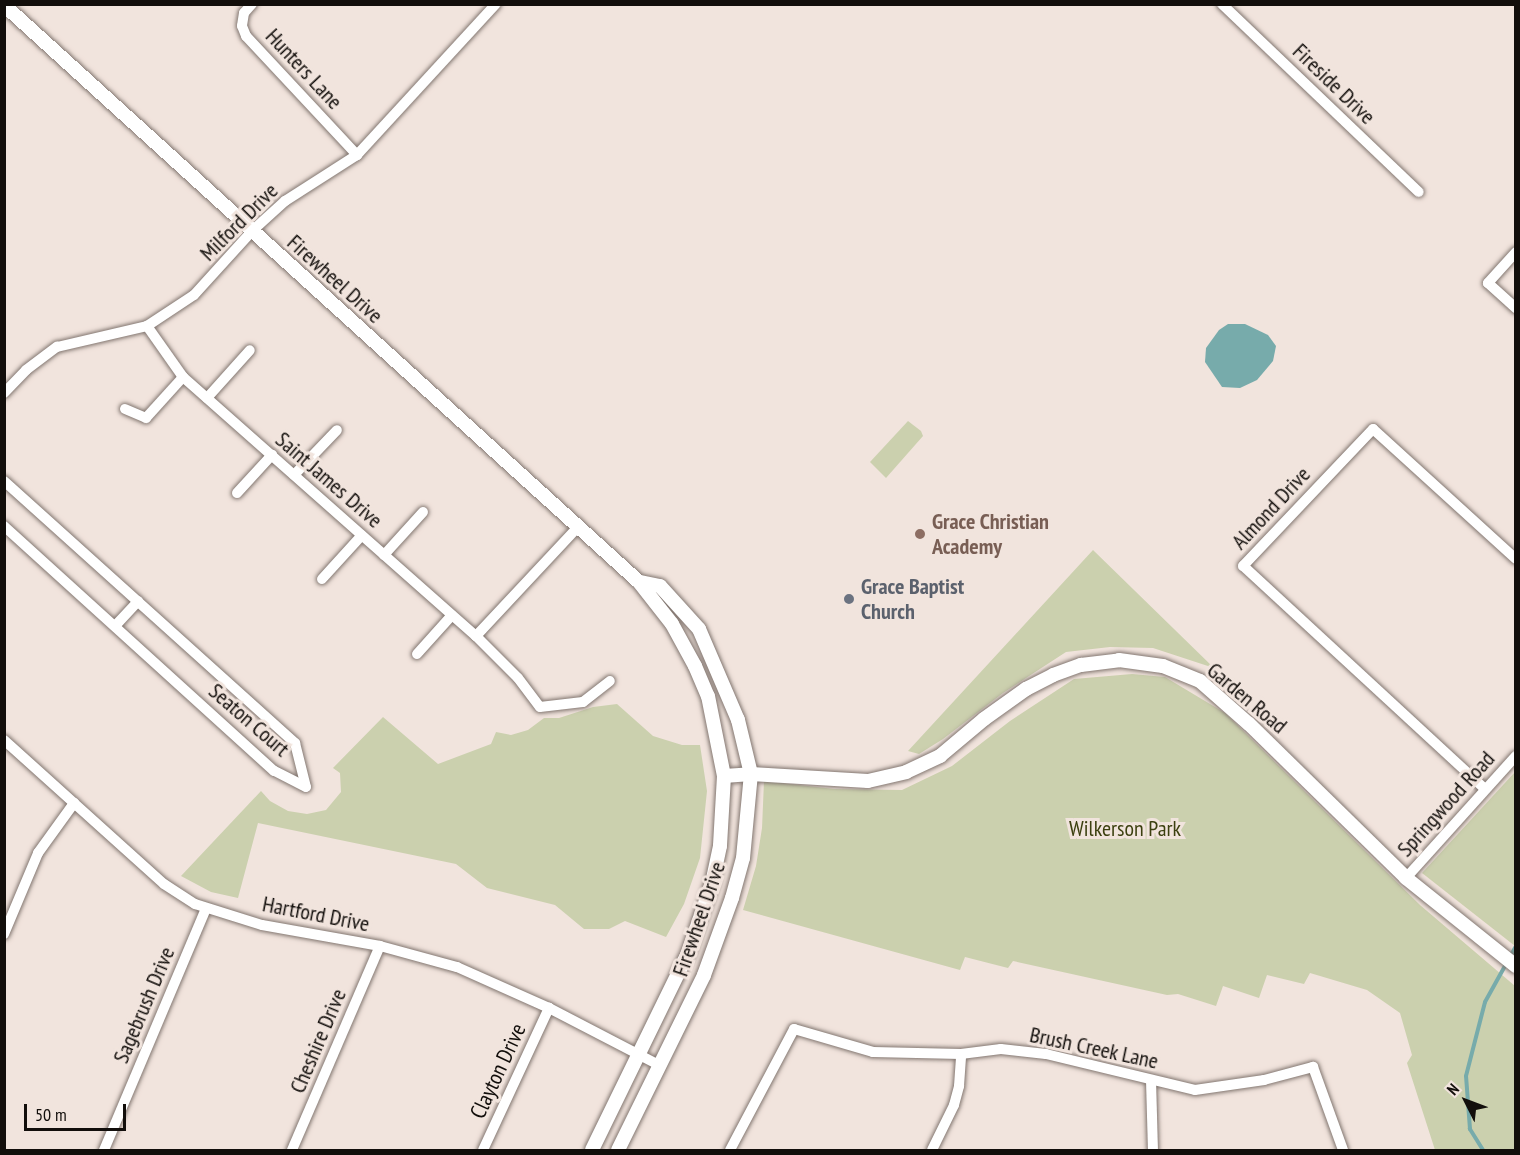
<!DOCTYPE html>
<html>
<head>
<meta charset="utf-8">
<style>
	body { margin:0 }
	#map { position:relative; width:1520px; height:1155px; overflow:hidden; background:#f1e4dd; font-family:"PT Sans Narrow",sans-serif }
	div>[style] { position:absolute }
	.green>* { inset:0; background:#cbd0ae }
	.water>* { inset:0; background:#77abab }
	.stream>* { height:4px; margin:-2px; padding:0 2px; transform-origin:2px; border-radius:2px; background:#77abab }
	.roads { filter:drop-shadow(0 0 2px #827670) drop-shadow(0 0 2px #827670) }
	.minor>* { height:10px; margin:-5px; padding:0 5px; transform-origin:5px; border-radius:5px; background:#fff }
	.tertiary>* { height:14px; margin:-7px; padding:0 7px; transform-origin:7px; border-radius:7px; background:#fff }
	.dots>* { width:16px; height:16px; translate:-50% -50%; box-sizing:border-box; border:3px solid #f1e4dd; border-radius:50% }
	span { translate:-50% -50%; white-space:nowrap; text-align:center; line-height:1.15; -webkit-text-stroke:6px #f1e4dd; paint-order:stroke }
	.street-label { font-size:22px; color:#120e0b }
	.education-label { font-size:22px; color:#785e54; font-weight:700 }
	.left { translate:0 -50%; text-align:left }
	.worship-label { font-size:22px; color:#5b616d; font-weight:700 }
	.park-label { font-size:22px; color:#3c4010 }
	.frame { position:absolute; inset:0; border:6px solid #120e0b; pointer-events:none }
	.north { position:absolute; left:1436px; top:1071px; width:60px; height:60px; -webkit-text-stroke:4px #f1e4dd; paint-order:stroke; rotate:312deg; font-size:16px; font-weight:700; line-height:24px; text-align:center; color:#120e0b }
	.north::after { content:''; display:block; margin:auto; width:21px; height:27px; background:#120e0b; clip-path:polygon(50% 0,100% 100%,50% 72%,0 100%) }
	.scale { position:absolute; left:24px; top:1104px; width:102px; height:27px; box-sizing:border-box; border:3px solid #120e0b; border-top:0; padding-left:8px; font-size:18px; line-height:21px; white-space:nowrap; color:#120e0b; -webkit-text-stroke:4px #f1e4dd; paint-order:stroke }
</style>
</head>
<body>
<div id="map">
	<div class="green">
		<i style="clip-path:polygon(908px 421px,921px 431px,923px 436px,886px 478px,870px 462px)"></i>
		<i style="clip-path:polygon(1093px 550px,1214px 668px,1153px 648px,1110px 647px,1066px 652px,1003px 693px,943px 739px,919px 754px,908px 751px)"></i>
		<i style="clip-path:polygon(1132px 674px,1165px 677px,1225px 713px,1420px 905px,1515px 986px,1515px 1150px,1435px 1150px,1407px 1063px,1412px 1055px,1400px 1013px,1367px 990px,1310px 973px,1304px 984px,1267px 975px,1259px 998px,1223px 986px,1216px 1006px,1178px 994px,1167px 995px,1013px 961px,1008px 968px,965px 957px,960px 970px,743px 910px,756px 866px,762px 828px,764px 781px,834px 789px,902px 790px,952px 766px,1010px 721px,1074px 679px)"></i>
		<i style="clip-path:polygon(617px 704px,653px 736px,682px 745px,700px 745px,707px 791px,700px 858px,684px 904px,666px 937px,625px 921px,609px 929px,584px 929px,555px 905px,487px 888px,456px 864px,258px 823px,238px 898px,211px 892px,181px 876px,261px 791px,270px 801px,288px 811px,307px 814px,326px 810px,341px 792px,340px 773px,333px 768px,383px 717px,438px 764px,491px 744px,496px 732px,511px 735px,528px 730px,544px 718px,559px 718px,593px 707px)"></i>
		<i style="clip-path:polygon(1515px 772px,1515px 946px,1422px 873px)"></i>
	</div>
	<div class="water">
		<i style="clip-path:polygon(1228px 324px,1245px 324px,1268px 335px,1276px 346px,1273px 361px,1257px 380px,1240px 388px,1222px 387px,1205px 362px,1206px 348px,1219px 330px)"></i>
	</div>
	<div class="stream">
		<i style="left:1483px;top:1150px;width:25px;rotate:-122deg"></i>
		<i style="left:1470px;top:1129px;width:53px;rotate:-94.3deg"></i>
		<i style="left:1466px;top:1076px;width:76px;rotate:-75.6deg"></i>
		<i style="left:1485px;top:1002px;width:64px;rotate:-61deg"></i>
	</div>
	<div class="roads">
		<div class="minor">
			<i style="left:252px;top:4px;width:12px;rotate:132deg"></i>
			<i style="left:244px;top:13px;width:13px;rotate:99deg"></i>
			<i style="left:242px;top:26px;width:11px;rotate:68deg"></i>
			<i style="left:246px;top:36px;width:163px;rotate:47deg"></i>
			<i style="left:1222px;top:4px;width:272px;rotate:43.7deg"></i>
			<i style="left:1516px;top:252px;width:42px;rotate:132.1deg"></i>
			<i style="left:1488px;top:283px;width:38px;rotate:42deg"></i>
			<i style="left:147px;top:326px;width:62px;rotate:54.8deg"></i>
			<i style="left:183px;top:377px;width:391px;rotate:41.5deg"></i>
			<i style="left:476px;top:636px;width:59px;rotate:45deg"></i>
			<i style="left:518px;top:678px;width:36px;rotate:53deg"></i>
			<i style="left:540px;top:707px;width:43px;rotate:-6.6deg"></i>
			<i style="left:583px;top:702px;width:34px;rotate:-38deg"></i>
			<i style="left:4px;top:393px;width:32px;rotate:-46deg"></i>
			<i style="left:26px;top:370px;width:39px;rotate:-37deg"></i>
			<i style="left:57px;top:347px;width:92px;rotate:-13.1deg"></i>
			<i style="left:147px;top:326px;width:56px;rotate:-33.4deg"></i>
			<i style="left:194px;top:295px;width:86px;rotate:-47.8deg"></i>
			<i style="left:252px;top:231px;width:45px;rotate:-42.3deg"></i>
			<i style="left:285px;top:201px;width:85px;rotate:-32.6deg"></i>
			<i style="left:357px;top:155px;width:205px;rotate:-47.4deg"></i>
			<i style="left:207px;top:398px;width:64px;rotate:-48.1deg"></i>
			<i style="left:125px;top:409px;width:23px;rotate:23deg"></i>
			<i style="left:146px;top:418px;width:55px;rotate:-47.9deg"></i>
			<i style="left:294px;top:475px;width:62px;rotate:-46.3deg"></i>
			<i style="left:4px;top:481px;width:392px;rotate:42deg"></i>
			<i style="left:295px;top:743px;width:45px;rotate:76deg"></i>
			<i style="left:306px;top:787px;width:36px;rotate:-153deg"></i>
			<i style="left:274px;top:771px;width:365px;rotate:-137.8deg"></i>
			<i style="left:237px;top:493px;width:52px;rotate:-47.4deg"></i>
			<i style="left:384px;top:555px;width:58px;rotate:-47.8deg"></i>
			<i style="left:322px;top:579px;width:59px;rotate:-47.7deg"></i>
			<i style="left:115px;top:626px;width:34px;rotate:-47deg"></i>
			<i style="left:476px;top:636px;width:148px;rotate:-46.9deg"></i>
			<i style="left:417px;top:654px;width:52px;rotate:-48.1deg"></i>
			<i style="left:4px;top:740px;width:215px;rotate:42deg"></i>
			<i style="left:164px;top:884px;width:37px;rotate:33deg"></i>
			<i style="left:195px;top:904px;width:70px;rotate:17.4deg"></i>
			<i style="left:262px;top:925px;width:120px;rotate:10.1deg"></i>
			<i style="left:380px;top:946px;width:80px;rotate:15.3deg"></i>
			<i style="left:457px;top:967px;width:101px;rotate:24deg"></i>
			<i style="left:549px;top:1008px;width:124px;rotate:27.4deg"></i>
			<i style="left:1485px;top:789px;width:329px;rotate:-137.3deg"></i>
			<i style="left:1243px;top:566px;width:189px;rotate:-46.5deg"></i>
			<i style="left:1373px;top:429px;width:193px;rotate:42.3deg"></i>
			<i style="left:1406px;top:878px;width:164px;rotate:-48deg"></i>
			<i style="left:4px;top:934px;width:88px;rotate:-67.2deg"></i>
			<i style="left:38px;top:853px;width:62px;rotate:-54.2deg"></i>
			<i style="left:1151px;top:1080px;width:70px;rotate:88.4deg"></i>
			<i style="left:104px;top:1150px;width:262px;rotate:-67.1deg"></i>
			<i style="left:292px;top:1150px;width:222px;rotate:-66.7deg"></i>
			<i style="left:483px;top:1150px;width:157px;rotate:-65.1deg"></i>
			<i style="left:730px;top:1150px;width:137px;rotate:-62.1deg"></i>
			<i style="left:794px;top:1029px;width:82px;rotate:16.2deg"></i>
			<i style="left:873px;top:1052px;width:88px;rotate:1.3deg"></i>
			<i style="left:961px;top:1054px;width:40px;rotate:-7.1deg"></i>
			<i style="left:1001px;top:1049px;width:45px;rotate:6.3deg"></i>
			<i style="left:1046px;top:1054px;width:153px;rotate:13.6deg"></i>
			<i style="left:1195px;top:1090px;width:70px;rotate:-8.2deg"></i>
			<i style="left:1264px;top:1080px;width:51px;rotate:-14.9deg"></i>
			<i style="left:1313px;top:1067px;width:88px;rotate:70.1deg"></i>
			<i style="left:932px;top:1150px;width:50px;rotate:-63.9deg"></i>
			<i style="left:954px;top:1105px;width:20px;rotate:-75deg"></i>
			<i style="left:959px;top:1086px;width:32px;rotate:-86deg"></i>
		</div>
		<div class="tertiary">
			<i style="left:4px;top:5px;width:858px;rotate:42.26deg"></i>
			<i style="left:639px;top:582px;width:53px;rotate:51.8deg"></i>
			<i style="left:672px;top:624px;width:48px;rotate:61.3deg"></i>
			<i style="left:695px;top:666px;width:33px;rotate:67deg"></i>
			<i style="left:708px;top:696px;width:82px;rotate:78.7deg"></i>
			<i style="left:724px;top:776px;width:70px;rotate:93.3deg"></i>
			<i style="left:720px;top:846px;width:38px;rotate:102deg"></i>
			<i style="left:712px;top:883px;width:74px;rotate:108.9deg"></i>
			<i style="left:688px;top:953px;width:219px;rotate:116deg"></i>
			<i style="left:724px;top:776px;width:27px;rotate:-4deg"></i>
			<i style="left:751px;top:774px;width:117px;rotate:3.4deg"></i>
			<i style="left:868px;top:781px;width:39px;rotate:-13deg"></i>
			<i style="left:906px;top:772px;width:38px;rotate:-25deg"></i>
			<i style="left:940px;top:756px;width:57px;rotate:-40.1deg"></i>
			<i style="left:984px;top:719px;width:52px;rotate:-35.5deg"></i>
			<i style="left:1026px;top:689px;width:30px;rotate:-27deg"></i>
			<i style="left:1053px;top:675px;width:30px;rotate:-20deg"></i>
			<i style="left:1081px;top:665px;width:38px;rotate:-7deg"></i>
			<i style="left:1119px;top:660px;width:44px;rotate:7.8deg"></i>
			<i style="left:1163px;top:666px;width:40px;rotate:22deg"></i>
			<i style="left:1200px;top:681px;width:65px;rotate:41.3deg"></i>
			<i style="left:1249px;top:724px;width:220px;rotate:44.4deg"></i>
			<i style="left:1406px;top:878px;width:141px;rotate:38.7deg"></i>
			<i style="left:618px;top:1150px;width:195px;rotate:-63.8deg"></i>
			<i style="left:704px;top:975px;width:82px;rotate:-70deg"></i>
			<i style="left:732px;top:898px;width:41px;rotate:-74.6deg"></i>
			<i style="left:743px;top:858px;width:84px;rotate:-84.6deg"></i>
			<i style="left:751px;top:774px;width:56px;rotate:-103.5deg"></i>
			<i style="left:738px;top:720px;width:99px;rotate:-113.2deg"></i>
			<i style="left:699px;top:629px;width:58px;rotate:-132.2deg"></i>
			<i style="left:660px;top:586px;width:21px;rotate:-169deg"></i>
		</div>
	</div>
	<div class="dots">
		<i style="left:920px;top:534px;background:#8d6e63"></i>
		<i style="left:849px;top:599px;background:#6b7280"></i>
	</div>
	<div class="street-label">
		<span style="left:304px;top:69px;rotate:47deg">Hunters Lane</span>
		<span style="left:1334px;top:84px;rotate:44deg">Fireside Drive</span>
		<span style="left:239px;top:222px;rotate:-45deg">Milford Drive</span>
		<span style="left:335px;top:279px;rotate:42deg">Firewheel Drive</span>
		<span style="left:329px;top:480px;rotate:41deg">Saint James Drive</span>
		<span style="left:1271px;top:508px;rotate:-47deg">Almond Drive</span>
		<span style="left:1247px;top:698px;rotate:40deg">Garden Road</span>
		<span style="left:249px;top:720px;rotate:41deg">Seaton Court</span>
		<span style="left:1446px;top:804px;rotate:-48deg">Springwood Road</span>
		<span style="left:316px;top:914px;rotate:11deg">Hartford Drive</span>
		<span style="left:699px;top:919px;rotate:-71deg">Firewheel Drive</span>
		<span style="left:144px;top:1005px;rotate:-67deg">Sagebrush Drive</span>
		<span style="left:318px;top:1041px;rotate:-67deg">Cheshire Drive</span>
		<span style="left:1094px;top:1048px;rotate:12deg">Brush Creek Lane</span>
		<span style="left:498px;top:1071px;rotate:-65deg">Clayton Drive</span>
	</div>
	<div class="education-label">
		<span class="left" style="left:932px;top:534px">Grace Christian<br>Academy</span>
	</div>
	<div class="worship-label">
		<span class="left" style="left:861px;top:599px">Grace Baptist<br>Church</span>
	</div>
	<div class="park-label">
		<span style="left:1125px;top:829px">Wilkerson Park</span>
	</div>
	<div class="frame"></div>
	<div class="north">N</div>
	<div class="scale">50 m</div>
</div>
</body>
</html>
